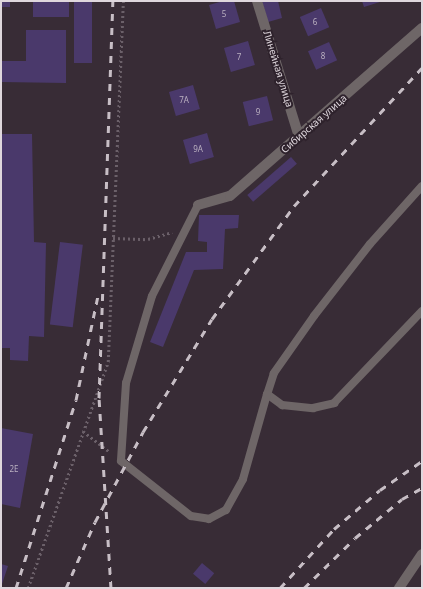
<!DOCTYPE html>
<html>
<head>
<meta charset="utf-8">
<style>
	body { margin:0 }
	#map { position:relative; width:423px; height:589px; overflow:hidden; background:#382c36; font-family:"Noto Sans",sans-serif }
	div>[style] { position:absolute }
	.building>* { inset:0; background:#4a396b; transform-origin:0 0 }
	.path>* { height:2.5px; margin-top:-1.25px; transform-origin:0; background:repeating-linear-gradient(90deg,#6b6069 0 2px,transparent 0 5px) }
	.lane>* { height:8px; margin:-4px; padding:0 4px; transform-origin:4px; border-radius:4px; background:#6e6667 }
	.street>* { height:10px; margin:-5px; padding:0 5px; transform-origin:5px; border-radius:5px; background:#6e6667 }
	.rail>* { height:3px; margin-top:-1.5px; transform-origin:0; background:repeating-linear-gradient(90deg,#c7bec5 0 7px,transparent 0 14px) }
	span { translate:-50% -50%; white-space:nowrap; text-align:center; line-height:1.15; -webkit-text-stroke:4px #2e222c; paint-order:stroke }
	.number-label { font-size:8px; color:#bab0c0 }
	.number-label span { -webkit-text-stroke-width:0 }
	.street-label { font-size:10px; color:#dfd7dd }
	.frame { position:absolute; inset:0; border:2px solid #dfd7dd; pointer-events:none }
</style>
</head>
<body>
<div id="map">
	<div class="building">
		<i style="left:1px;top:1px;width:9px;height:6px"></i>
		<i style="left:33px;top:1px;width:36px;height:16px"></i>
		<i style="left:74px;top:1px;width:18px;height:62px"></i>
		<i style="clip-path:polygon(223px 1px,234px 1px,240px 22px,216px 29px,209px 5px)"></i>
		<i style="clip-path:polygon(262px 1px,278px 1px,282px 18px,268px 22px)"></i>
		<i style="clip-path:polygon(362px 1px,383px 1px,364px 7px)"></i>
		<i style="left:321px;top:8px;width:21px;height:23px;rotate:67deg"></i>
		<i style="clip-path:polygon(26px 30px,66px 30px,66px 83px,1px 82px,1px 61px,26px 61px)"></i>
		<i style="left:248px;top:41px;width:25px;height:25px;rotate:74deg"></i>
		<i style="left:329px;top:42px;width:20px;height:23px;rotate:66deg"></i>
		<i style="left:193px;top:85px;width:25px;height:25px;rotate:74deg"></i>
		<i style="left:267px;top:96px;width:25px;height:25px;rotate:76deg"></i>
		<i style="left:207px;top:133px;width:25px;height:25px;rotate:74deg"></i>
		<i style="clip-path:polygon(2px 134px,32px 134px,34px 242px,46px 243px,44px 337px,29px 336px,28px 361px,10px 360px,10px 348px,1px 348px)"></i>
		<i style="left:291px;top:157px;width:9px;height:58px;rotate:49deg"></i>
		<i style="clip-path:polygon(199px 215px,239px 215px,238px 228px,225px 229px,223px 269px,194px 270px,163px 347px,150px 342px,186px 252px,207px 252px,207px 242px,198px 241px)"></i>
		<i style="left:60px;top:242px;width:23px;height:83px;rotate:7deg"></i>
		<i style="clip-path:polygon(1px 428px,33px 434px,20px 508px,1px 504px)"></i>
		<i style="left:202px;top:563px;width:16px;height:14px;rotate:40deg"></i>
		<i style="clip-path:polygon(1px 564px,8px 566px,1px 587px)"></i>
	</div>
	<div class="path">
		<i style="left:113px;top:238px;width:35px;rotate:2deg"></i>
		<i style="left:148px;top:239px;width:25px;rotate:-16deg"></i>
		<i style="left:83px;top:431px;width:34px;rotate:38deg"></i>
		<i style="left:28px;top:588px;width:240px;rotate:-70.5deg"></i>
		<i style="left:108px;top:362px;width:361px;rotate:-87.6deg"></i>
	</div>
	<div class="lane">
		<i style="left:422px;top:186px;width:78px;rotate:131.9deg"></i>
		<i style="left:370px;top:244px;width:91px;rotate:127.9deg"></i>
		<i style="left:314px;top:316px;width:70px;rotate:125.1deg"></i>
		<i style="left:274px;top:373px;width:22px;rotate:108deg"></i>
		<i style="left:267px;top:394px;width:19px;rotate:36deg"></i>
		<i style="left:282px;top:405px;width:31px;rotate:6deg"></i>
		<i style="left:313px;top:408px;width:22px;rotate:-13deg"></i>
		<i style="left:334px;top:403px;width:127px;rotate:-46.3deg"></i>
		<i style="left:198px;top:205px;width:102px;rotate:116.8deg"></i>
		<i style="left:152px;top:296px;width:91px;rotate:106.6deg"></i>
		<i style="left:126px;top:383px;width:78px;rotate:93.7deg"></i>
		<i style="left:121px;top:461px;width:89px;rotate:38.2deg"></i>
		<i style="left:191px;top:516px;width:18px;rotate:9deg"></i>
		<i style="left:209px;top:519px;width:19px;rotate:-28deg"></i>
		<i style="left:226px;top:510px;width:35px;rotate:-61deg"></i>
		<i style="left:243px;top:479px;width:88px;rotate:-74.2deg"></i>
	</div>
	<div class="street">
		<i style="left:257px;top:1px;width:142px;rotate:72.8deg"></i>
		<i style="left:198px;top:205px;width:33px;rotate:-16deg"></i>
		<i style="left:230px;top:196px;width:255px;rotate:-41.2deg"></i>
		<i style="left:399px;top:588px;width:41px;rotate:-55.9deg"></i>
	</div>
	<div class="rail">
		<i style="left:16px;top:588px;width:197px;rotate:-72.3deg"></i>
		<i style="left:76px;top:400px;width:106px;rotate:-78.1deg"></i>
		<i style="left:66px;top:588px;width:72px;rotate:-66.3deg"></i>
		<i style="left:95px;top:522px;width:102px;rotate:-61.9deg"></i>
		<i style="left:143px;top:432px;width:132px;rotate:-58.6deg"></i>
		<i style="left:212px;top:319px;width:140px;rotate:-54deg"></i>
		<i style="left:294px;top:206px;width:188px;rotate:-47.2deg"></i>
		<i style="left:111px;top:588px;width:190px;rotate:-93.6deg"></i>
		<i style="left:99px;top:398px;width:397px;rotate:-88deg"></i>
		<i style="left:280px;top:588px;width:80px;rotate:-47.5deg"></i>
		<i style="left:334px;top:529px;width:60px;rotate:-40.3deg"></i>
		<i style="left:380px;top:490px;width:51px;rotate:-34.6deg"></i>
		<i style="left:304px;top:588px;width:71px;rotate:-44.4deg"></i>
		<i style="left:355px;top:538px;width:61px;rotate:-39.7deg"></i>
		<i style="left:402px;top:499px;width:23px;rotate:-29deg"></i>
	</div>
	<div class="number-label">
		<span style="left:224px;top:14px">5</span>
		<span style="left:315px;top:22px">6</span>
		<span style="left:323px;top:56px">8</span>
		<span style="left:239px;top:57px">7</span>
		<span style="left:184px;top:100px">7А</span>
		<span style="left:258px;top:112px">9</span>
		<span style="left:198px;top:149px">9А</span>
		<span style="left:14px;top:469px">2Е</span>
	</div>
	<div class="street-label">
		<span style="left:278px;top:69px;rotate:73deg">Линейная улица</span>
		<span style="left:314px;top:124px;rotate:-41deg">Сибирская улица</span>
	</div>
	<div class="frame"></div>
</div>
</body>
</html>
